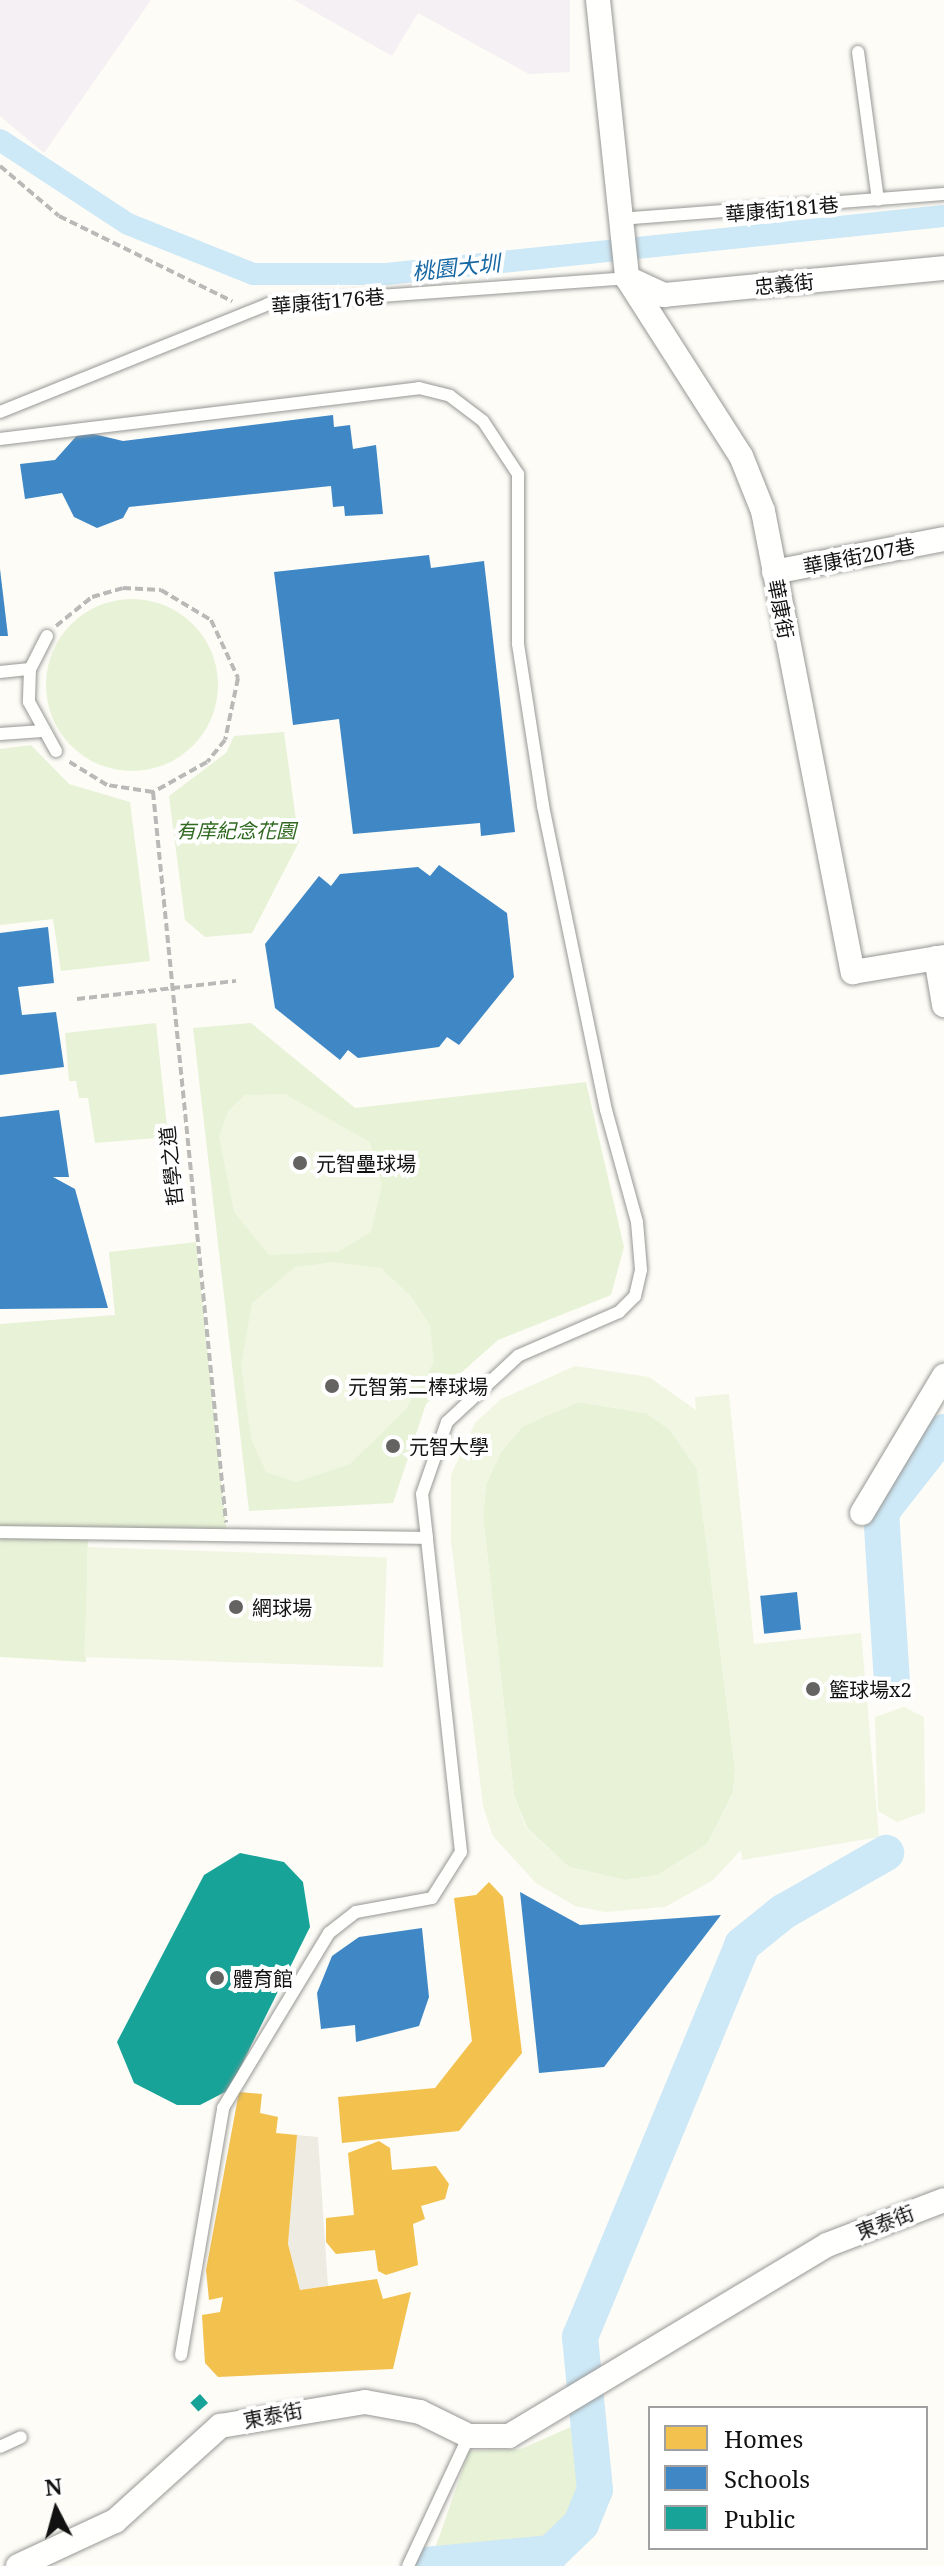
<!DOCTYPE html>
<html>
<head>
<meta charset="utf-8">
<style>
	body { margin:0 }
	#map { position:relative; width:944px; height:2566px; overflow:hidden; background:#fdfcf7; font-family:"Noto Serif","Noto Sans TC",serif }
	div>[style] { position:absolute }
	.industrial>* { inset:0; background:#f5f0f3 }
	.green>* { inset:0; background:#e7f2d7 }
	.round { border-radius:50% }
	.pitch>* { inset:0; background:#f0f6e1; transform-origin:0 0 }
	.plaza>* { inset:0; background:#edebe2 }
	.homes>* { inset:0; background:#f2c14e }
	.schools>* { inset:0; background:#3f88c5; transform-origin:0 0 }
	.public>* { inset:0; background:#17a398; transform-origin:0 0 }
	.canal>* { height:22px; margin:-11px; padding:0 11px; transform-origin:11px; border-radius:11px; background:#cde8f6 }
	.river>* { height:36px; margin:-18px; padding:0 18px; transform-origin:18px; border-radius:18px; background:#cde8f6 }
	.path>* { height:4px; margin-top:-2px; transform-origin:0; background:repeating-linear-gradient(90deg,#b9b9b8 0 8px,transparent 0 12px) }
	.roads { filter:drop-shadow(0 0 2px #979795) drop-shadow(0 0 2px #979795) }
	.service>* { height:12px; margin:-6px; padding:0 6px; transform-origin:6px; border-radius:6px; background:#fffffe }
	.minor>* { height:24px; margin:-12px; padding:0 12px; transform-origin:12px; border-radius:12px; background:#fffffe }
	.dots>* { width:22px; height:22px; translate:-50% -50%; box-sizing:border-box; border:4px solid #fff; border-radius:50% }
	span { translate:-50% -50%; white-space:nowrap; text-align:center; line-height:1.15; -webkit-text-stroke:8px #fff; paint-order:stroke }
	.street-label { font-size:20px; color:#111 }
	.park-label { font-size:20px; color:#306a20; font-style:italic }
	.poi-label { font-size:20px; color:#111 }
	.left { translate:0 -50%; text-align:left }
	.water-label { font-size:22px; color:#1868a4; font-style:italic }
	.legend { position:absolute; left:648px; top:2406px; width:280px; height:144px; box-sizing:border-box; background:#fff; border:2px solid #a0a0a0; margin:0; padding:10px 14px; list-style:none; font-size:24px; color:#111 }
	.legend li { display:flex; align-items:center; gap:16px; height:40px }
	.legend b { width:40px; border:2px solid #a0a0a0 }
	.north { position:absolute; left:16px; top:2470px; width:80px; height:80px; -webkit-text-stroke:6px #fff; paint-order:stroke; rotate:354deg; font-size:22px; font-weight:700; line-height:32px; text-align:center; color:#111 }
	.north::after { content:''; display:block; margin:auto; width:28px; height:36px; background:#111; clip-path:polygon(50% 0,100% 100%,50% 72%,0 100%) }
</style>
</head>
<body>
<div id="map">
	<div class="industrial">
		<i style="clip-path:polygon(0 0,151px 0,44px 153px,0 116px)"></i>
		<i style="clip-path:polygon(294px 0,570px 0,570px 72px,529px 74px,418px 13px,392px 56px)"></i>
	</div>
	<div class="green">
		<i class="round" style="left:46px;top:599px;width:172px;height:172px"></i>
		<i style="clip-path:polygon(284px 732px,299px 842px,252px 933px,205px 937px,185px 920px,169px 796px,226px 753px,234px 736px)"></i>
		<i style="clip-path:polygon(31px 745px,69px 784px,130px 802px,150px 961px,61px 971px,53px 919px,0 925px,0 749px)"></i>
		<i style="clip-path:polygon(156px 1023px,168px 1137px,95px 1143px,88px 1098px,79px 1098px,76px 1081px,69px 1081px,65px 1033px)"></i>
		<i style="clip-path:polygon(251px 1023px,355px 1108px,586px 1082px,624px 1247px,611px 1295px,498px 1340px,426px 1404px,393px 1503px,249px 1511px,193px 1028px)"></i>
		<i style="clip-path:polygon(196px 1242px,227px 1536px,88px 1534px,86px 1662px,0 1657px,0 1324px,115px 1315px,109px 1252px)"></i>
		<i style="clip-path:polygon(578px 1402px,646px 1413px,669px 1429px,697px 1469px,735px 1769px,733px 1793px,707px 1844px,658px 1875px,625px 1880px,569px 1867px,527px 1828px,514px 1795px,483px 1516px,486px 1484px,501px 1452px,523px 1426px)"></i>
		<i style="clip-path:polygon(582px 2422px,573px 2530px,493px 2562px,429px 2566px,469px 2451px,521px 2449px)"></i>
	</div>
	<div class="pitch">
		<i style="clip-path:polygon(285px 1094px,370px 1142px,382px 1185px,371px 1232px,338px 1252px,269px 1255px,234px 1212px,219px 1137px,228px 1111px,245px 1095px)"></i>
		<i style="clip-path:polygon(335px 1262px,381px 1268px,411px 1296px,430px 1325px,434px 1362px,407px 1408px,350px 1464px,296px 1482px,266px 1472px,251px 1439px,241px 1365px,252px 1303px,295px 1267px)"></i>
		<i style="clip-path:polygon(evenodd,575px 1366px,649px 1377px,696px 1410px,695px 1397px,729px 1394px,754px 1644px,861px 1633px,879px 1837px,742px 1860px,741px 1850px,713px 1880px,665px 1907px,605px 1912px,575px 1906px,536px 1883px,493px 1836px,483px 1806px,451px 1541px,451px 1475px,475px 1423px,501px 1399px,575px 1366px,578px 1402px,646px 1413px,669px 1429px,697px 1469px,735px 1769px,733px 1794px,707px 1844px,658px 1875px,625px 1880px,569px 1867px,526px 1828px,514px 1795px,483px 1516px,486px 1483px,501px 1452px,523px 1426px,578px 1402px)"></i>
		<i style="left:88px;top:1547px;width:299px;height:110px;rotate:2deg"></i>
		<i style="clip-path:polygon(904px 1707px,924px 1717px,925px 1812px,897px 1822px,878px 1811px,875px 1717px)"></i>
	</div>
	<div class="plaza">
		<i style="clip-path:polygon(297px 2135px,318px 2137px,328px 2286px,300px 2290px,288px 2244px)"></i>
	</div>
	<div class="homes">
		<i style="clip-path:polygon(489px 1882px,503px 1897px,522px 2053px,459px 2131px,342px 2143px,338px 2097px,435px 2088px,472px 2041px,454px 1898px,476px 1895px)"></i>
		<i style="clip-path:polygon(239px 2092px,262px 2094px,260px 2113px,278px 2117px,276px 2133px,297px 2135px,288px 2244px,300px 2290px,377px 2279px,383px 2299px,411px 2292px,393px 2369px,218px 2377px,205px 2363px,202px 2315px,220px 2312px,223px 2297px,209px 2300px,206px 2270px)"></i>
		<i style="clip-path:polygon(379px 2141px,390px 2148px,392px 2170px,436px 2166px,449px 2184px,445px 2199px,421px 2206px,425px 2219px,413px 2224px,418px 2265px,386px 2275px,378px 2271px,375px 2250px,336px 2254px,326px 2242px,326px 2218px,354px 2215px,348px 2153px)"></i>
	</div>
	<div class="schools">
		<i style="clip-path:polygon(333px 415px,334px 427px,350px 425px,353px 449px,376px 445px,383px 514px,345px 516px,344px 506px,333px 507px,331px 486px,129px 507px,123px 518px,97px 528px,74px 517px,62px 493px,25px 499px,20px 464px,55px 460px,81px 431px,123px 441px)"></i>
		<i style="clip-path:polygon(429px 555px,431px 568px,484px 561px,515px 832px,481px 836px,480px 823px,353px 834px,339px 719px,293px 725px,274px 572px)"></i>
		<i style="clip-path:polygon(0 569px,8px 636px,0 636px)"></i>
		<i style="clip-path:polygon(439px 865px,507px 913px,514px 977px,459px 1045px,447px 1037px,439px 1047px,358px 1058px,348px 1050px,340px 1060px,275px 1008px,265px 944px,319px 876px,331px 886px,340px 874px,418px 867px,430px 876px)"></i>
		<i style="clip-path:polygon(48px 927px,54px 983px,18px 987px,22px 1015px,56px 1012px,64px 1067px,0 1075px,0 933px)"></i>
		<i style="clip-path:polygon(59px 1110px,69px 1177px,53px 1177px,75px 1189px,108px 1308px,0 1309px,0 1117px)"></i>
		<i style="left:797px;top:1592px;width:38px;height:37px;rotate:84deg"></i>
		<i style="clip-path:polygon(520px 1892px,580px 1925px,721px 1915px,604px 2067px,539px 2073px)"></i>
		<i style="clip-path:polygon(422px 1928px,429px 1997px,419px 2026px,356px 2042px,355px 2025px,321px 2029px,317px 1993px,332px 1956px,359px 1937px)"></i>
	</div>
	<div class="public">
		<i style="clip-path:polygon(240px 1853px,284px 1862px,303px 1882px,310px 1927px,229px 2090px,200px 2105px,177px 2105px,134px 2083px,117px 2042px,204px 1875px)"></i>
		<i style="left:200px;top:2394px;width:12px;height:13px;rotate:48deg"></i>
	</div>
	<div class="canal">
		<i style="left:0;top:140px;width:153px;rotate:33.3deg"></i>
		<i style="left:128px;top:224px;width:135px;rotate:21.8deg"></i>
		<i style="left:253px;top:274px;width:133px"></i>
		<i style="left:386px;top:274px;width:561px;rotate:-5.93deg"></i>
	</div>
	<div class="river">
		<i style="left:892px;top:1682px;width:170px;rotate:-93.7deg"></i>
		<i style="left:881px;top:1512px;width:102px;rotate:-51.8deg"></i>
		<i style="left:426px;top:2565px;width:126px;rotate:-5.5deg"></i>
		<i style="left:551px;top:2553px;width:42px;rotate:-44deg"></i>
		<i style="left:581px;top:2524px;width:37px;rotate:-68deg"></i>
		<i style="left:595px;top:2490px;width:154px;rotate:-95.6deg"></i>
		<i style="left:580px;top:2337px;width:424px;rotate:-67.5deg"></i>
		<i style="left:742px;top:1945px;width:53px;rotate:-38.8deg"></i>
		<i style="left:783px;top:1912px;width:119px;rotate:-29.8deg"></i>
	</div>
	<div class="path">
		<i style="left:0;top:166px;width:77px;rotate:40.3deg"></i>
		<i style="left:59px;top:216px;width:193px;rotate:26.2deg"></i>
		<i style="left:56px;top:626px;width:46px;rotate:-38.9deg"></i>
		<i style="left:92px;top:597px;width:32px;rotate:-16deg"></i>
		<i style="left:123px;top:588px;width:38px;rotate:3deg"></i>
		<i style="left:161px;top:590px;width:58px;rotate:31deg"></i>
		<i style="left:211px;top:620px;width:64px;rotate:65deg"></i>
		<i style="left:238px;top:678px;width:63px;rotate:101.8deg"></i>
		<i style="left:225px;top:740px;width:28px;rotate:129deg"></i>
		<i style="left:207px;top:762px;width:62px;rotate:150.9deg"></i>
		<i style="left:153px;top:792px;width:47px;rotate:-171.3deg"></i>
		<i style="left:107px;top:785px;width:46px;rotate:-148.4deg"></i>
		<i style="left:153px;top:792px;width:734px;rotate:84.29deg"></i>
		<i style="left:77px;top:999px;width:160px;rotate:-6.5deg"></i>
	</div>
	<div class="roads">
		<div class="service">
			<i style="left:858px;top:52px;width:149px;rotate:82.3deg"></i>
			<i style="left:619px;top:219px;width:326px;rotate:-4.4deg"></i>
			<i style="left:0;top:412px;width:289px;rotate:-21.9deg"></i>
			<i style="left:268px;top:304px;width:360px;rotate:-4.1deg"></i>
			<i style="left:0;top:439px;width:422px;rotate:-6.9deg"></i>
			<i style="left:419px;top:388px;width:32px;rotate:14deg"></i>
			<i style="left:450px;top:396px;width:41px;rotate:37.1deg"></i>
			<i style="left:483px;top:421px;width:64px;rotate:56.6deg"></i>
			<i style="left:518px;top:474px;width:170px;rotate:90deg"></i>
			<i style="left:518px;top:644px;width:164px;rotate:81.2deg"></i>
			<i style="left:543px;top:806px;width:310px;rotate:78.3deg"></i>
			<i style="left:606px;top:1110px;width:116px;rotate:74.5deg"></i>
			<i style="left:637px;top:1222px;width:48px;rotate:85.2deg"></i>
			<i style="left:641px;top:1270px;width:27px;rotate:103deg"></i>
			<i style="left:635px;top:1296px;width:23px;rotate:135deg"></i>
			<i style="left:619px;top:1312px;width:110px;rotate:156.5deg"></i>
			<i style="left:518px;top:1356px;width:97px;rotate:137.1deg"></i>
			<i style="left:447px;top:1422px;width:76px;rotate:109.1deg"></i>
			<i style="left:422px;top:1494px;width:44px;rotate:83.5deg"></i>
			<i style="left:427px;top:1538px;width:427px;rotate:-179.2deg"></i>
			<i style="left:47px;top:636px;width:37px;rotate:117deg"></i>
			<i style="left:30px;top:669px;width:33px;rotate:92deg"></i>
			<i style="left:29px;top:702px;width:56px;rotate:61.1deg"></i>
			<i style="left:0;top:672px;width:30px;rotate:-6deg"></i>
			<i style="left:0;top:734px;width:39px;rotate:-4deg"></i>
			<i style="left:181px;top:2355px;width:251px;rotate:-80.3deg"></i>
			<i style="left:223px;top:2108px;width:205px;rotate:-58.8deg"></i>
			<i style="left:329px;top:1933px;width:34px;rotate:-38deg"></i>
			<i style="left:356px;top:1912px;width:77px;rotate:-10.4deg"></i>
			<i style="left:432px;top:1898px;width:54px;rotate:-57.8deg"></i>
			<i style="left:461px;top:1852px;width:316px;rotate:-96.2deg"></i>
			<i style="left:0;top:2447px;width:23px;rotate:-25deg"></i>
			<i style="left:408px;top:2566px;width:144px;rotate:-64.9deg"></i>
		</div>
		<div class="minor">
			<i style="left:598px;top:0;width:280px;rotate:84deg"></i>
			<i style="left:627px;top:278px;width:211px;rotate:57.4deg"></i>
			<i style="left:741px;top:456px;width:59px;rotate:68.2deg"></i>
			<i style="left:763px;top:511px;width:470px;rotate:79deg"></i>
			<i style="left:853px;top:972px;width:92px;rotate:-9.4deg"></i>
			<i style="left:627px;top:278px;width:41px;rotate:24.7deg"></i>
			<i style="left:664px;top:295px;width:281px;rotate:-5.5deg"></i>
			<i style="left:774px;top:572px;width:173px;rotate:-11deg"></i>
			<i style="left:936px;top:958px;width:48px;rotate:80.3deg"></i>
			<i style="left:862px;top:1513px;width:160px;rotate:-59.1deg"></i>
			<i style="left:18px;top:2566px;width:107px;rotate:-24.9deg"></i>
			<i style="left:115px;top:2521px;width:142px;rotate:-42.1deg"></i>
			<i style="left:220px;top:2426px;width:147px;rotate:-9.4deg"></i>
			<i style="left:365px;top:2402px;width:56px;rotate:10.3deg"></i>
			<i style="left:420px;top:2412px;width:55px;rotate:26.1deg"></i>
			<i style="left:469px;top:2436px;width:40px"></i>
			<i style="left:509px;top:2436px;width:371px;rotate:-31deg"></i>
			<i style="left:827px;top:2245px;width:125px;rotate:-21deg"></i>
		</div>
	</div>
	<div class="dots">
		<i style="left:300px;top:1163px;background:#646362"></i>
		<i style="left:332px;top:1386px;background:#646362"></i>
		<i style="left:393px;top:1446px;background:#646362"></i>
		<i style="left:236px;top:1607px;background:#646362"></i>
		<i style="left:813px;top:1689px;background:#646362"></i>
		<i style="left:217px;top:1978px;background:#646362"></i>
	</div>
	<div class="street-label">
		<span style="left:782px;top:209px;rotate:-5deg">華康街181巷</span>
		<span style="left:784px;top:284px;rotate:-6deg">忠義街</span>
		<span style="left:328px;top:301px;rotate:-5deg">華康街176巷</span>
		<span style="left:859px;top:556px;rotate:-11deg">華康街207巷</span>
		<span style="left:781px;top:609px;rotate:79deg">華康街</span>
		<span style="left:171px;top:1166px;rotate:-96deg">哲學之道</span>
		<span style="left:885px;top:2222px;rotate:-21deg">東泰街</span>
		<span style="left:273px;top:2415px;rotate:-11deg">東泰街</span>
	</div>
	<div class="park-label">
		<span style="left:236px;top:830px">有庠紀念花園</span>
	</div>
	<div class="poi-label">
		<span class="left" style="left:316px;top:1163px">元智壘球場</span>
		<span class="left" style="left:348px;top:1386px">元智第二棒球場</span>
		<span class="left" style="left:409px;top:1446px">元智大學</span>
		<span class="left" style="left:252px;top:1607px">網球場</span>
		<span class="left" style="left:829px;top:1689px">籃球場x2</span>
		<span class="left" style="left:233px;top:1978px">體育館</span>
	</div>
	<div class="water-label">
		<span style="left:456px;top:267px;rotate:-6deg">桃園大圳</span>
	</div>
	<ul class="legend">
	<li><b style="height:22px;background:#f2c14e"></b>Homes</li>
	<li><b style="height:22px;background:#3f88c5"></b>Schools</li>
	<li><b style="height:22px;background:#17a398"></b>Public</li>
	</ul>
	<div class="north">N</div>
</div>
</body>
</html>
